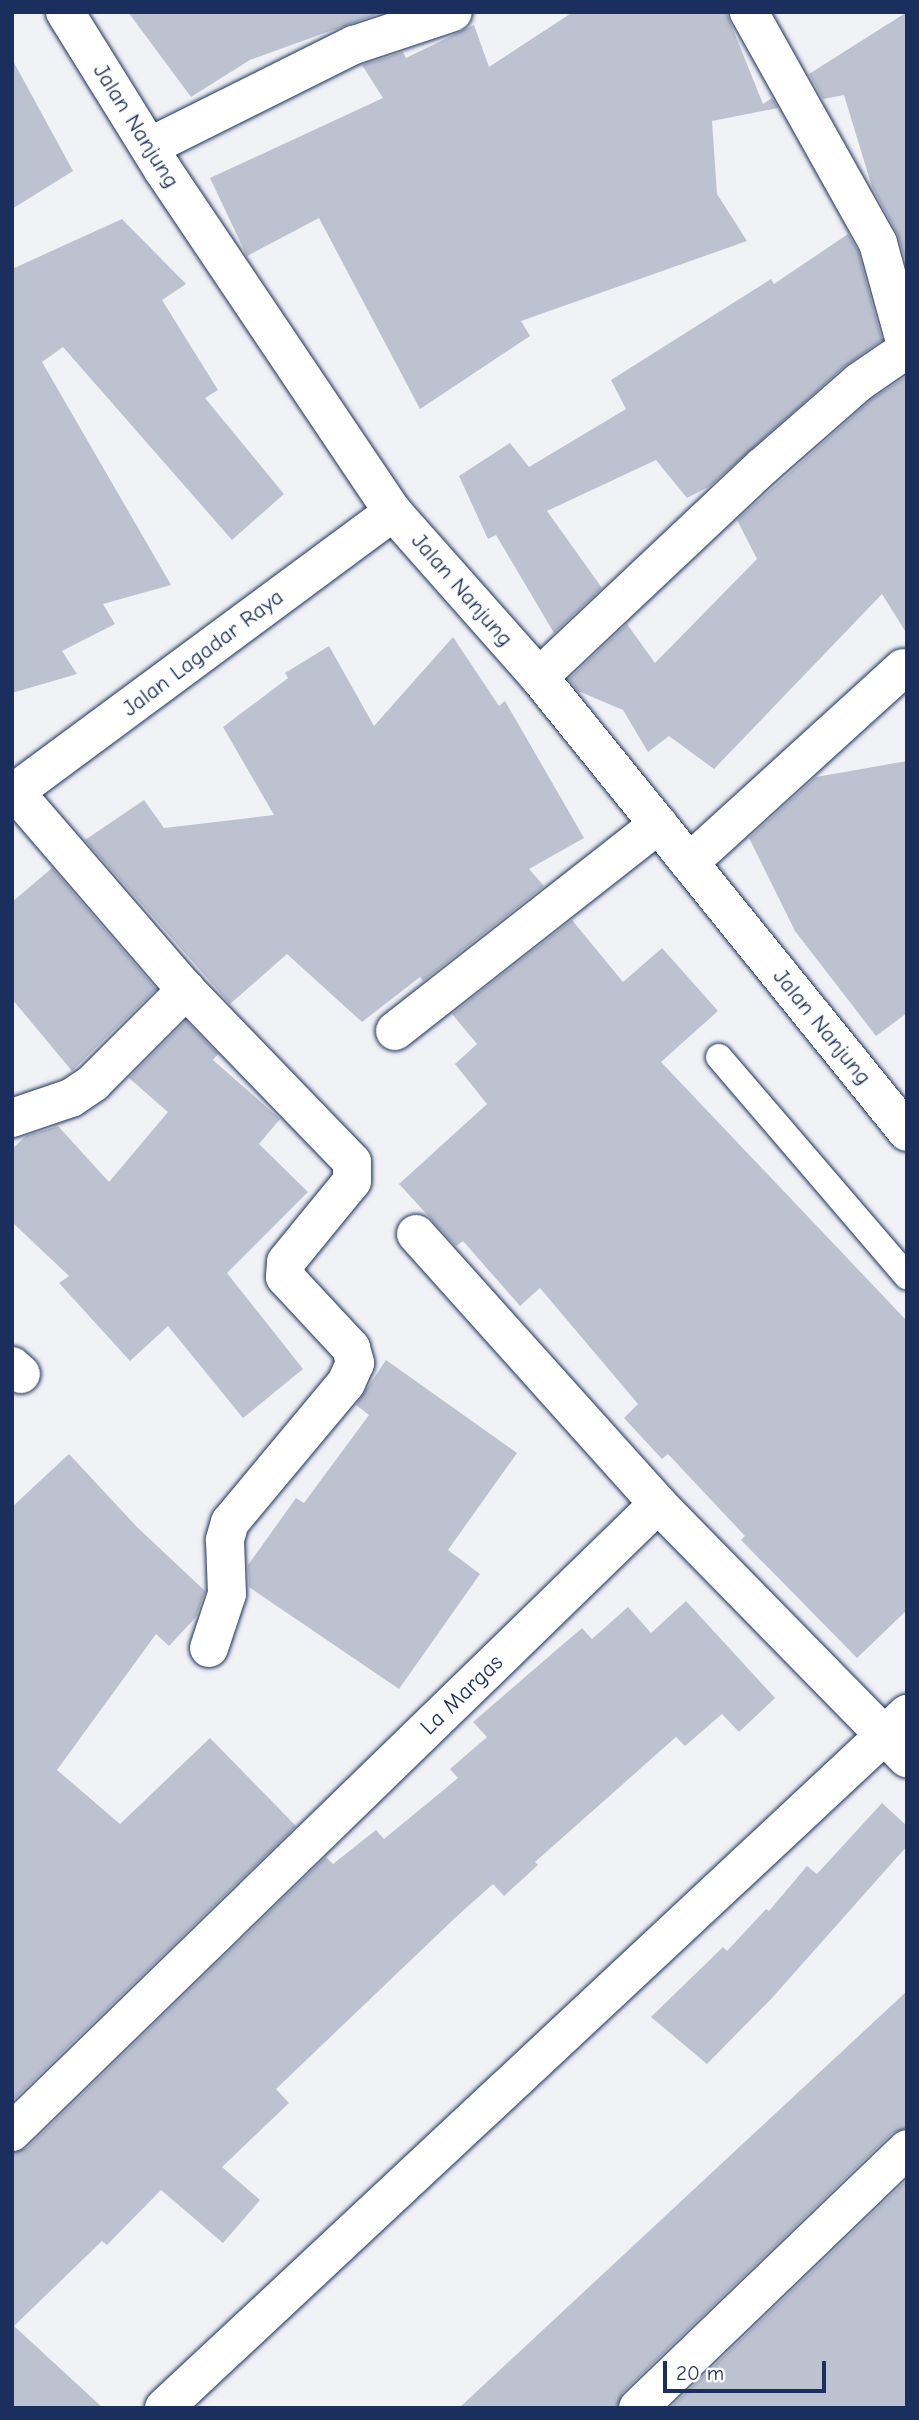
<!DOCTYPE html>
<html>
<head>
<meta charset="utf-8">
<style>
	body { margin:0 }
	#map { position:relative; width:919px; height:2420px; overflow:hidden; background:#f1f2f5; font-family:"Comic Neue",sans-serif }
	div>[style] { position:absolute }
	.building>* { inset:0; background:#bcc2d0 }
	.roads { filter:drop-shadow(0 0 2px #1b2f5e) drop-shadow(0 0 2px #1b2f5e) }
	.lane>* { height:26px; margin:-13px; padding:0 13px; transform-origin:13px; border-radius:13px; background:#fff }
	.street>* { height:38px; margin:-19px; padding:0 19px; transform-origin:19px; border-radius:19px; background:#fff }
	.primary>* { height:38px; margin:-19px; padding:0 19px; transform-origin:19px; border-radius:19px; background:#fff }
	span { translate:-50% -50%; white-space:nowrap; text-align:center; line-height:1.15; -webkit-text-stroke:6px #fff; paint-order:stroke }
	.street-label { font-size:23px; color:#1b2f5e }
	.frame { position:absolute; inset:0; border:14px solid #1b2f5e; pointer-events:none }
	.scale { position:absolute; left:663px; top:2361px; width:163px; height:32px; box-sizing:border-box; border:4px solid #1b2f5e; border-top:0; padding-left:9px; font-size:21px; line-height:24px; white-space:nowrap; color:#1b2f5e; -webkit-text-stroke:5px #fff; paint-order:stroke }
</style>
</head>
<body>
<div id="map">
	<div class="building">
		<i style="clip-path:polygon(128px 12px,383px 12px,250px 60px,191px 97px)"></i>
		<i style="clip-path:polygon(573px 12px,726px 12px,763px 104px,772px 98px,778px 108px,712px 121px,717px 194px,747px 241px,521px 321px,530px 336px,420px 409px,319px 218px,247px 256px,210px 178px,383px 98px,362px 65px,403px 52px,406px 58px,474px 25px,489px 67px)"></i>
		<i style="clip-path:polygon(907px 12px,907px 265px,897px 233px,872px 187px,844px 95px,823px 99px,809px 74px)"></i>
		<i style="clip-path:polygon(12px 59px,73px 171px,12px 209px)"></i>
		<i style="clip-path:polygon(122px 219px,186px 284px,162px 300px,218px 390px,205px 398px,284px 494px,232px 540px,63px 347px,42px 362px,171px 585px,103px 604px,115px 624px,62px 651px,77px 674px,12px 693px,12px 269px)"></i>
		<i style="clip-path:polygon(848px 234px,858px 251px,882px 340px,845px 366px,710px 486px,687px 498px,656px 460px,547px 511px,602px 588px,554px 633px,496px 535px,488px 539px,459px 476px,510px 443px,529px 467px,626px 409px,611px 380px,771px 279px,774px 284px)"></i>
		<i style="clip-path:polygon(907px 376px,907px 634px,882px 594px,714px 769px,669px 736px,648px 752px,623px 710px,578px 691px,569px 679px,627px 624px,655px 663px,757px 559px,737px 520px,872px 399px)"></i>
		<i style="clip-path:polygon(453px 637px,499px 706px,505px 701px,584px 838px,529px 869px,544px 886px,423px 981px,420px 977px,362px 1022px,287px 954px,230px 1004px,85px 840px,144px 800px,164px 828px,274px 815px,223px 727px,288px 678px,285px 673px,329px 646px,374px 726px)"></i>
		<i style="clip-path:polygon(907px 761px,907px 1013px,876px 1036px,795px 931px,749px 838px,816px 777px)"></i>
		<i style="clip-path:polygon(52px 868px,156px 989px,72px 1071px,12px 999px,12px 902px)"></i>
		<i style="clip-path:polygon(572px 920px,623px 982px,662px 948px,718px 1011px,661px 1062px,907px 1321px,907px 1610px,857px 1658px,741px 1540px,745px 1536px,668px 1454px,662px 1459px,624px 1418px,638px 1404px,540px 1288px,520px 1306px,463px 1241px,456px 1246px,399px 1184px,487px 1104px,455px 1064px,477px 1044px,452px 1014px)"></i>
		<i style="clip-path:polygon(186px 1021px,218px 1054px,213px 1060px,280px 1119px,259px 1144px,308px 1192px,227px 1273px,303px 1369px,243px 1418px,168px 1326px,130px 1361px,59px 1283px,69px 1276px,12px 1222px,12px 1149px,26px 1136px,58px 1126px,109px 1182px,168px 1112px,129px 1078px)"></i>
		<i style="clip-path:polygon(386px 1360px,517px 1453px,448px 1550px,480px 1574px,399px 1689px,249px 1587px,248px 1565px,296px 1498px,304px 1503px,369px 1415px,356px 1405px)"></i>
		<i style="clip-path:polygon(69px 1454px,137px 1527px,205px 1591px,196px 1617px,169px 1646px,156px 1634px,57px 1770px,120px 1824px,210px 1738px,296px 1826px,12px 2101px,12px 1507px)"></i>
		<i style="clip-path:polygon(686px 1601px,775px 1698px,739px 1732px,722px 1714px,685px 1746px,676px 1737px,535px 1862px,538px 1865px,504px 1896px,493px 1884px,455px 1918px,276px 2089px,289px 2103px,222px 2167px,260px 2200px,223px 2243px,161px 2190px,107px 2245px,102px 2241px,14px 2326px,103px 2408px,12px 2408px,12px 2153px,27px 2148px,326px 1857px,333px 1864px,376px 1830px,384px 1839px,458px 1778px,450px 1769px,487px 1737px,473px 1722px,582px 1628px,592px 1639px,628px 1607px,651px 1633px)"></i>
		<i style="clip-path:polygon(882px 1803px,907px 1826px,907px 1846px,772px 1998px,707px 2064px,651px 2017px,723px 1947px,727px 1951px,766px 1909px,769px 1911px,807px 1866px,817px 1874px)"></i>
		<i style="clip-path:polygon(907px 1991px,907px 2128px,892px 2133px,623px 2392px,617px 2408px,459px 2408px)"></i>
		<i style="clip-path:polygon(907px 2180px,907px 2408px,670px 2408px)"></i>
	</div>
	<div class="roads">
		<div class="lane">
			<i style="left:719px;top:1057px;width:289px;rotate:49.4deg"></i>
		</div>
		<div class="street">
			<i style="left:149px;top:147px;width:229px;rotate:-26.5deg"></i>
			<i style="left:354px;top:45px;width:104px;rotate:-18.4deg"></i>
			<i style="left:539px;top:677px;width:306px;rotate:-43.3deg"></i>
			<i style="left:762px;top:467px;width:129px;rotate:-41.2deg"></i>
			<i style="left:859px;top:382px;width:58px;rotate:-34.5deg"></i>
			<i style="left:907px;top:349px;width:110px;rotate:-105.3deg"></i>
			<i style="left:878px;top:243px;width:265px;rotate:-119.2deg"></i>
			<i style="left:15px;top:792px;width:262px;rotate:49.2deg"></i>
			<i style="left:186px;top:990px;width:239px;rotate:46deg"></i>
			<i style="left:352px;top:1162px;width:19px;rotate:90deg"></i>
			<i style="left:352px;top:1181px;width:104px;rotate:129.2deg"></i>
			<i style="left:286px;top:1262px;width:15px;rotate:94deg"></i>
			<i style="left:285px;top:1277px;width:97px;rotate:47.1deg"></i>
			<i style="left:351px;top:1348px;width:16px;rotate:75deg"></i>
			<i style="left:355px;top:1363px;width:22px;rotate:114deg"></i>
			<i style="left:346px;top:1383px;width:181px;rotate:129.8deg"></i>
			<i style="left:230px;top:1522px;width:19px;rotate:106deg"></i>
			<i style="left:225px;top:1540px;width:54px;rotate:87.9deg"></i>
			<i style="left:227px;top:1594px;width:57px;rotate:108.4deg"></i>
			<i style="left:12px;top:794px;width:474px;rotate:-36.5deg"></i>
			<i style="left:690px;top:862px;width:288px;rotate:-42.3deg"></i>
			<i style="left:395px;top:1031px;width:335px;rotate:-38.1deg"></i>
			<i style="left:12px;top:1118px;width:62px;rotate:-18.7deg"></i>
			<i style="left:71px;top:1098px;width:27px;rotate:-34deg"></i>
			<i style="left:93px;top:1083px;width:132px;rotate:-45deg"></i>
			<i style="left:416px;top:1234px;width:363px;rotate:48.1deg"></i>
			<i style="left:658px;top:1504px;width:356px;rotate:45.6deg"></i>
			<i style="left:12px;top:1366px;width:12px;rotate:42deg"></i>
			<i style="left:12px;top:2132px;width:901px;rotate:-44.19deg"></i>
			<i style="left:164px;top:2408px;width:1017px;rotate:-43.05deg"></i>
			<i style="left:638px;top:2408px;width:373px;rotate:-43.9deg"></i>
		</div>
		<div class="primary">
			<i style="left:65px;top:12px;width:186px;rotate:58.2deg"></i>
			<i style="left:163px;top:170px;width:412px;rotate:56.1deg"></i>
			<i style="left:393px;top:512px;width:220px;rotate:48.5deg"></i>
			<i style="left:539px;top:677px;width:585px;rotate:51.03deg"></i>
		</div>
	</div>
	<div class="street-label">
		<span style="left:136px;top:126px;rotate:58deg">Jalan Nanjung</span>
		<span style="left:462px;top:590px;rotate:49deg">Jalan Nanjung</span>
		<span style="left:203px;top:653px;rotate:-37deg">Jalan Lagadar Raya</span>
		<span style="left:822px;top:1027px;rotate:51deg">Jalan Nanjung</span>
		<span style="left:462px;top:1695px;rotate:-44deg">La Margas</span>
	</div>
	<div class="frame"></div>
	<div class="scale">20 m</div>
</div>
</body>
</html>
